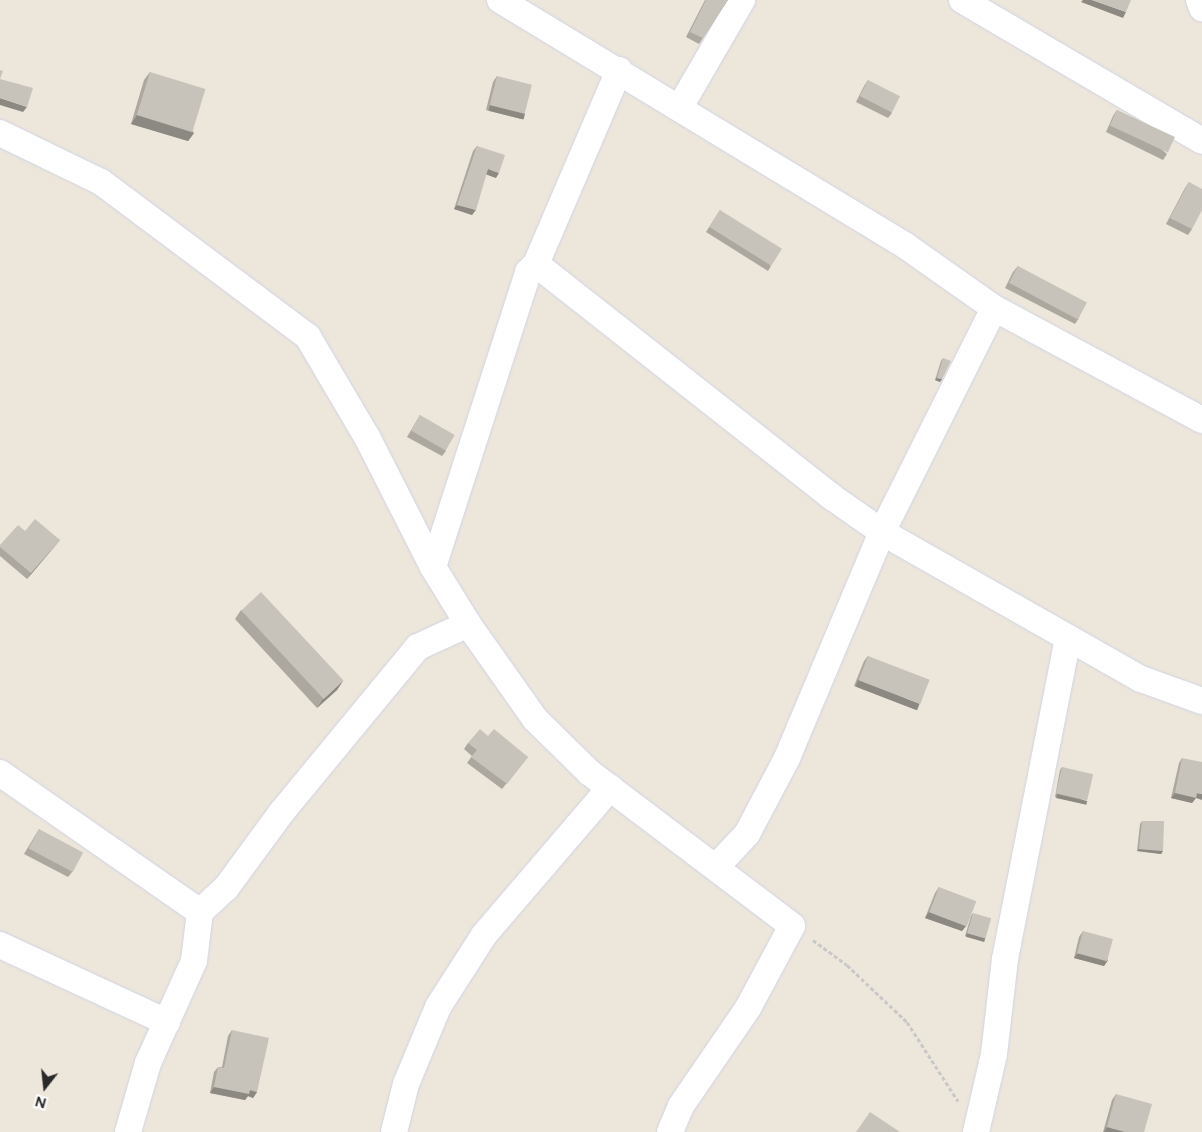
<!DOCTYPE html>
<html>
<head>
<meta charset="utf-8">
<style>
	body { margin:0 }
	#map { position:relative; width:1202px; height:1132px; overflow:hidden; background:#ede6db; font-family:Figtree,sans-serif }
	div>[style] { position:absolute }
	.path>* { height:3px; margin-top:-1.5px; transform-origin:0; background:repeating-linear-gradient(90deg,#c8c8c8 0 4px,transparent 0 6.5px) }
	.roads { filter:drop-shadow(0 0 1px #d0d3e4) drop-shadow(0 0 1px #d0d3e4) }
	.minor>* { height:26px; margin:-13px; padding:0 13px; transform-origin:13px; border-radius:13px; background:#fff }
	.wall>* { inset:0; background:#aca8a0 }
	.shaded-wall>* { inset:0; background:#8c8882; transform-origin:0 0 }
	.building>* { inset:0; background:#c8c3ba; transform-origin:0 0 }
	span { translate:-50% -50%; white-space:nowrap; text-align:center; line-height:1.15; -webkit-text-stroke:4.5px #fff; paint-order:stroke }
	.north { position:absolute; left:20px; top:1062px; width:50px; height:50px; -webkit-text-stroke:4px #fff; paint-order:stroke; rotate:196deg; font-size:14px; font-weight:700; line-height:20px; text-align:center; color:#2a2a2a }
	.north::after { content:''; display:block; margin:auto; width:18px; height:22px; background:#2a2a2a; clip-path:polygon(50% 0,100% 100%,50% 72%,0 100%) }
</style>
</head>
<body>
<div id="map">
	<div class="path">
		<i style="left:813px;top:940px;width:42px;rotate:36.3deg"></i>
		<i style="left:847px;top:965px;width:83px;rotate:43.5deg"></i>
		<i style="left:907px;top:1022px;width:94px;rotate:57.2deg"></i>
	</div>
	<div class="roads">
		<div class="minor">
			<i style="left:500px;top:0;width:475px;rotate:31.2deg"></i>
			<i style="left:906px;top:246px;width:108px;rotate:35.2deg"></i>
			<i style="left:994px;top:308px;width:236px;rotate:28.3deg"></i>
			<i style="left:962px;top:0;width:278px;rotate:30.4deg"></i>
			<i style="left:1199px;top:0;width:9px;rotate:69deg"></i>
			<i style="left:680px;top:107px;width:124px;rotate:-59.9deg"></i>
			<i style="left:0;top:133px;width:112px;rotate:25.9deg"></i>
			<i style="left:101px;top:182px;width:259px;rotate:36.8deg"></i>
			<i style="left:308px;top:337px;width:116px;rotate:59.5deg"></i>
			<i style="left:367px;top:437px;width:146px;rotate:63.1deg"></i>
			<i style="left:433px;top:567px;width:67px;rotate:58.4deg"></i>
			<i style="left:468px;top:624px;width:116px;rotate:54.8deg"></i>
			<i style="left:535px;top:719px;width:77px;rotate:44.5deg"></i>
			<i style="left:590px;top:773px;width:253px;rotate:37.1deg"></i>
			<i style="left:792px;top:926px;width:93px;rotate:118.2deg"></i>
			<i style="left:748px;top:1008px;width:119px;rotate:124.4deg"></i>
			<i style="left:681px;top:1106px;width:28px;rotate:113deg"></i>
			<i style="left:536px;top:264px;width:211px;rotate:-66.8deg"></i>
			<i style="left:433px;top:567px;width:310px;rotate:-72.1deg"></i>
			<i style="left:528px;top:272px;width:11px;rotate:-45deg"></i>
			<i style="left:536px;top:264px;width:377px;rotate:38.2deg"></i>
			<i style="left:832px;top:497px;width:61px;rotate:35deg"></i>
			<i style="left:882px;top:532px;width:298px;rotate:29.6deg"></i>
			<i style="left:1141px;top:679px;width:65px;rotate:19.8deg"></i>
			<i style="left:0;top:773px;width:244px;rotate:34.8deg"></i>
			<i style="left:200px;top:912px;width:49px;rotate:97deg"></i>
			<i style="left:194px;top:961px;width:112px;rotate:114.3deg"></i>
			<i style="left:148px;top:1063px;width:72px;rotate:106.2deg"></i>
			<i style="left:716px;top:867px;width:45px;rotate:-46.8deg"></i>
			<i style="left:747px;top:834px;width:86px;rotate:-62.2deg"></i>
			<i style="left:787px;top:758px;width:245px;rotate:-67.2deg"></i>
			<i style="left:882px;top:532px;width:250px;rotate:-63.4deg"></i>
			<i style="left:200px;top:912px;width:35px;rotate:-43deg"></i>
			<i style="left:226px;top:888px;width:93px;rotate:-53.7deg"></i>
			<i style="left:281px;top:813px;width:215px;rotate:-50.5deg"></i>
			<i style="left:418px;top:647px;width:55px;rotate:-24.7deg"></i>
			<i style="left:0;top:945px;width:184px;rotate:24.8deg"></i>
			<i style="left:394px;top:1132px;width:49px;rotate:-76deg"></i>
			<i style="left:406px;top:1084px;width:83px;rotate:-67.4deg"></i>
			<i style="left:438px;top:1007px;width:85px;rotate:-57.4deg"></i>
			<i style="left:484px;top:935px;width:194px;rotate:-49.4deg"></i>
			<i style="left:976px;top:1132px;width:80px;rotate:-77deg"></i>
			<i style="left:994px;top:1054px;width:96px;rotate:-83.4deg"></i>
			<i style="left:1005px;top:959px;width:327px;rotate:-78.9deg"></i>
		</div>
	</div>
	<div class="wall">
		<i style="clip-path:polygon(705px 0,728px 0,699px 44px,686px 37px)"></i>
		<i style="clip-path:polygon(150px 72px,194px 133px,188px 141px,131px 124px,144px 80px)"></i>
		<i style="clip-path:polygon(497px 76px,525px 114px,521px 119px,486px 110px,493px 82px)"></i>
		<i style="clip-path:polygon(868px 80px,892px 113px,888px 118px,856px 102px,864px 86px)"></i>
		<i style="clip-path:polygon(1117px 110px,1167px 154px,1163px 160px,1106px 132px,1113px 116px)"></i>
		<i style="clip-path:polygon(477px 146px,496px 178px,486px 174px,472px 215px,454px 209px,473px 151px)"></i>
		<i style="clip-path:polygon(1189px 182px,1192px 229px,1188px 235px,1166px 224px,1185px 188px)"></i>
		<i style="clip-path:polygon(720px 210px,771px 266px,768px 271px,706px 232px)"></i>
		<i style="clip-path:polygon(1018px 266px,1079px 318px,1075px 324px,1005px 288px,1013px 272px)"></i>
		<i style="clip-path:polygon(943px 358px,942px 379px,940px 382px,935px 380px,941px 361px)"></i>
		<i style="clip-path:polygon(420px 415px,446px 451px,442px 456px,407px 437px)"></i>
		<i style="clip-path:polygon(25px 531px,60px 540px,27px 579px,0 556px,0 545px)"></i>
		<i style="clip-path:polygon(241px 610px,343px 681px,337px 690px,317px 708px,235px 619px)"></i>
		<i style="clip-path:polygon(868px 656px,916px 710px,854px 686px,864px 661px)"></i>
		<i style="clip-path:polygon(488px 736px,528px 757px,502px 789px,467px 763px,472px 756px,464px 749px,468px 743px)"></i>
		<i style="clip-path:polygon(1182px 758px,1196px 798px,1192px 803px,1171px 798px,1179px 763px)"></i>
		<i style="clip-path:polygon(1062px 767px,1085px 804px,1055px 797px,1060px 770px)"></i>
		<i style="clip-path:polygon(1142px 821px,1163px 851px,1161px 854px,1137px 851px,1140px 824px)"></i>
		<i style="clip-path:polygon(39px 829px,73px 871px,68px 877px,24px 854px)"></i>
		<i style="clip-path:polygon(939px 887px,966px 926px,962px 931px,925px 918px,935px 893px)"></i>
		<i style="clip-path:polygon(973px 913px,985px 938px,983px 941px,965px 936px,971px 916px)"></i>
		<i style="clip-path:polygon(1083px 931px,1108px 960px,1104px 966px,1074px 958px,1079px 937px)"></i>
		<i style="clip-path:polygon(232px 1030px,257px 1092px,253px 1098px,248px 1096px,245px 1100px,210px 1093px,214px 1072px,218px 1067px,222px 1067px,228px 1036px)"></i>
		<i style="clip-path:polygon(1116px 1094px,1144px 1132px,1103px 1132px,1112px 1100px)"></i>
	</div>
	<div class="shaded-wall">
		<i style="clip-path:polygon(1083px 0,1092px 0,1126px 12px,1123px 18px,1081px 2px)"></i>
		<i style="clip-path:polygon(0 98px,27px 107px,23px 112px,0 105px)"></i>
		<i style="left:490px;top:105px;width:36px;height:6px;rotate:14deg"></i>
		<i style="clip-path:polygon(137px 115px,194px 133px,188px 141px,131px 124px)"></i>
		<i style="clip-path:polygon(488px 169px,499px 173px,496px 178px,485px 174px)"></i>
		<i style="clip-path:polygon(457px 205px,476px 210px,472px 215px,454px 209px)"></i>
		<i style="clip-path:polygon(937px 378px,942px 379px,940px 382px,935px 380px)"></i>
		<i style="clip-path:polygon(60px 540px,55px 546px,27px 579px,31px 573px)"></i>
		<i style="left:858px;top:680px;width:66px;height:7px;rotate:21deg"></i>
		<i style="clip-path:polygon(343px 681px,337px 690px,317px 708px,323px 699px)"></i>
		<i style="clip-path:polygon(1175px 793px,1197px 793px,1202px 794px,1202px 800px,1196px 798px,1192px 803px,1171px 798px)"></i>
		<i style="left:1057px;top:794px;width:31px;height:4px;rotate:13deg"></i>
		<i style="clip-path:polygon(1139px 849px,1163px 851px,1161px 854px,1137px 851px)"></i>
		<i style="clip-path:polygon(929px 912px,966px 926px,962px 931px,925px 918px)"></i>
		<i style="left:967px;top:933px;width:19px;height:4px;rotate:16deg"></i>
		<i style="clip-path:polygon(1078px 953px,1108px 960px,1104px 966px,1074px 958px)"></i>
		<i style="clip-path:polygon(214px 1087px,250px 1090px,257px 1092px,253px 1098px,248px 1096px,245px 1100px,210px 1093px)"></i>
		<i style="clip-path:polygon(1107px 1127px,1125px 1132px,1104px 1132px)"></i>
	</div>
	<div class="building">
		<i style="clip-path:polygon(706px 0,728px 0,703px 38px,690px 32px)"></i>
		<i style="clip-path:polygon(1092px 0,1131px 0,1126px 12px)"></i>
		<i style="clip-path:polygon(0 70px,3px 71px,0 79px,33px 88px,27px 107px,0 98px)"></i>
		<i style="left:150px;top:72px;width:58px;height:45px;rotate:17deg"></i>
		<i style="left:497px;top:76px;width:36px;height:30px;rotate:14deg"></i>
		<i style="left:868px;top:80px;width:36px;height:18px;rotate:27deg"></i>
		<i style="left:1117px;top:110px;width:64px;height:17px;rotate:25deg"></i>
		<i style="clip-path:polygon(477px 146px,505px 155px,499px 173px,488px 169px,476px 210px,457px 205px)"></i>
		<i style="clip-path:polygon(1189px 182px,1202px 189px,1202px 210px,1192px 229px,1170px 218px)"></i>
		<i style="left:720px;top:210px;width:73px;height:20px;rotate:32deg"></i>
		<i style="left:1018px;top:266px;width:78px;height:19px;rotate:28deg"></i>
		<i style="clip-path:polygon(943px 358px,951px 361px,942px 379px,937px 378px)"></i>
		<i style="left:420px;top:415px;width:40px;height:18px;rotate:30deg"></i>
		<i style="clip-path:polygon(35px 519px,60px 540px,31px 573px,0 547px,0 545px,18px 525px,25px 531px)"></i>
		<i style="left:261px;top:592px;width:121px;height:27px;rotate:47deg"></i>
		<i style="left:868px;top:656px;width:66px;height:26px;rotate:21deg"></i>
		<i style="clip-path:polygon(480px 729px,488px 736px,494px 729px,528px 757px,507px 784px,471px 757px,477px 750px,468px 743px)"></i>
		<i style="clip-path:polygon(1182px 758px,1202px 762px,1202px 794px,1197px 793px,1196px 798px,1175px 793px)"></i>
		<i style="left:1062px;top:767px;width:32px;height:27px;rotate:13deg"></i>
		<i style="clip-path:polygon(1142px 821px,1164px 821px,1163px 851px,1139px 849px)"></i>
		<i style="left:39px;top:829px;width:50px;height:22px;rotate:28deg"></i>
		<i style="left:939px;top:887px;width:40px;height:27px;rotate:21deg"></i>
		<i style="left:973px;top:913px;width:19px;height:21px;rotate:16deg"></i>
		<i style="left:1083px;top:931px;width:31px;height:23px;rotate:15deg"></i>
		<i style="clip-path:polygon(232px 1030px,269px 1038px,257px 1092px,250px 1090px,249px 1094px,214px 1087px,218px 1067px,224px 1068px)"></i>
		<i style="clip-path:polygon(1116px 1094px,1152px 1104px,1144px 1132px,1125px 1132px,1107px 1127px)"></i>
		<i style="clip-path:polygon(870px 1112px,900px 1132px,856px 1132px)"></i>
	</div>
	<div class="north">N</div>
</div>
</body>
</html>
